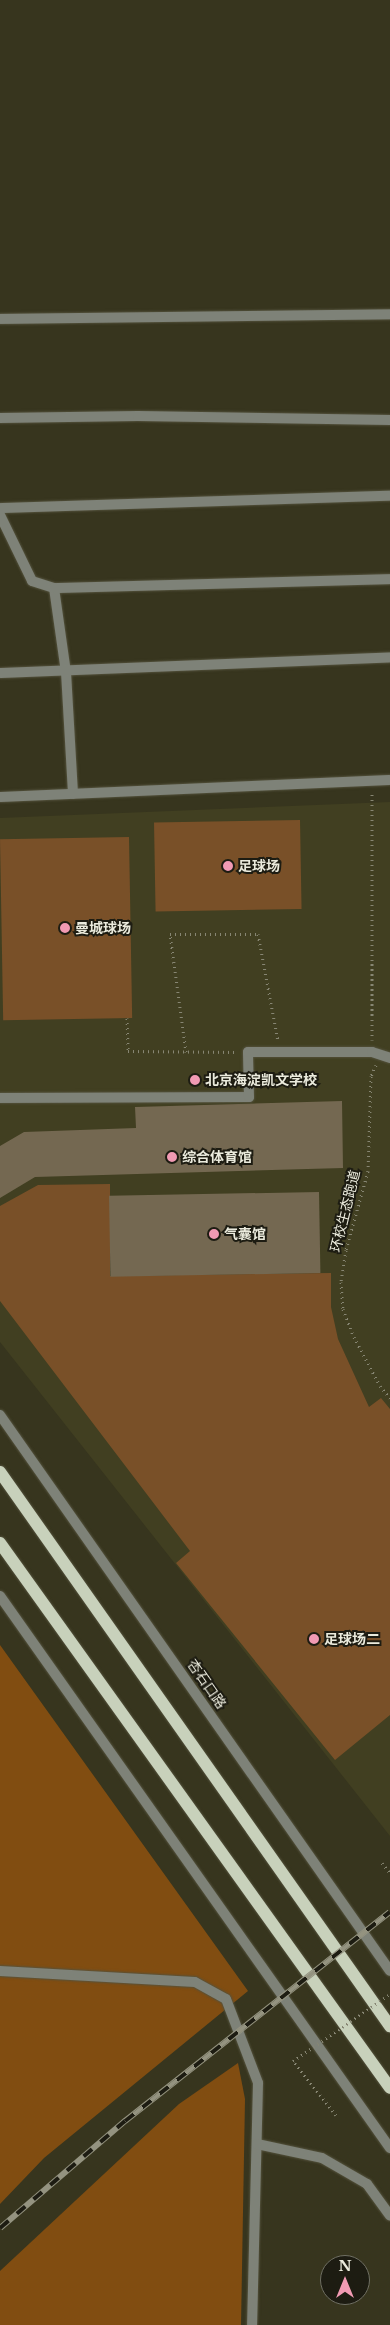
<!DOCTYPE html>
<html>
<head>
<meta charset="utf-8">
<style>
	body { margin:0 }
	#map { position:relative; width:390px; height:2325px; overflow:hidden; background:#37351e; font-family:"Libre Baskerville","Noto Sans SC",serif }
	div>[style] { position:absolute }
	.built>* { inset:0; background:#413f21 }
	.green>* { inset:0; background:#795028; transform-origin:0 0 }
	.forest>* { inset:0; background:#814d11 }
	.building>* { inset:0; background:#746851; transform-origin:0 0 }
	.path>* { height:3px; margin-top:-1.5px; transform-origin:0; background:repeating-linear-gradient(90deg,#878673 0 1px,transparent 0 5px) }
	.roads { filter:drop-shadow(0 0 1px #54523d) drop-shadow(0 0 1px #54523d) }
	.minor>* { height:10px; margin:-5px; padding:0 5px; transform-origin:5px; border-radius:5px; background:#7e8278 }
	.tertiary>* { height:10px; margin:-5px; padding:0 5px; transform-origin:5px; border-radius:5px; background:#7e8278 }
	.primary>* { height:12px; margin:-6px; padding:0 6px; transform-origin:6px; border-radius:6px; background:#c8d1bb }
	.rail>* { height:5.5px; margin-top:-2.75px; transform-origin:0; background:repeating-linear-gradient(90deg,#1d1c12 0 11px,#949380 0 22px); box-sizing:border-box; border-block:1px solid #949380 }
	.path-bridge>* { height:3px; margin-top:-1.5px; transform-origin:0; background:repeating-linear-gradient(90deg,#878673 0 1px,transparent 0 5px) }
	.dots>* { width:14px; height:14px; translate:-50% -50%; box-sizing:border-box; border:2px solid #1d1c12; border-radius:50% }
	span { translate:-50% -50%; white-space:nowrap; text-align:center; line-height:1.15; -webkit-text-stroke:4px #1d1c12; paint-order:stroke }
	.poi-label { font-size:14px; color:#ebebdd; font-weight:700 }
	.left { translate:0 -50%; text-align:left }
	.street-label { font-size:14px; color:#ebebdd }
	.north { position:absolute; left:320px; top:2255px; width:50px; height:50px; box-sizing:border-box; background:#1d1c12; border:1px solid #6f6f63; border-radius:50%; rotate:0deg; font-size:14px; font-weight:700; line-height:20px; text-align:center; color:#ebebdd }
	.north::after { content:''; display:block; margin:auto; width:18px; height:22px; background:#f19ab3; clip-path:polygon(50% 0,100% 100%,50% 72%,0 100%) }
</style>
</head>
<body>
<div id="map">
	<div class="built">
		<i style="clip-path:polygon(390px 802px,390px 1836px,0 1342px,0 818px)"></i>
	</div>
	<div class="green">
		<i style="left:300px;top:820px;width:89px;height:146px;rotate:89deg"></i>
		<i style="left:129px;top:837px;width:181px;height:129px;rotate:89deg"></i>
		<i style="clip-path:polygon(110px 1184px,110px 1276px,331px 1273px,331px 1307px,338px 1339px,369px 1407px,381px 1398px,390px 1409px,390px 1715px,335px 1760px,176px 1563px,190px 1551px,0 1301px,0 1206px,38px 1185px)"></i>
	</div>
	<div class="forest">
		<i style="clip-path:polygon(0 1645px,248px 1991px,44px 2158px,0 2204px)"></i>
		<i style="clip-path:polygon(238px 2063px,245px 2099px,241px 2325px,0 2325px,0 2271px,179px 2104px)"></i>
	</div>
	<div class="building">
		<i style="clip-path:polygon(342px 1101px,343px 1168px,35px 1177px,0 1198px,0 1146px,24px 1132px,136px 1128px,135px 1107px)"></i>
		<i style="left:319px;top:1192px;width:81px;height:210px;rotate:89deg"></i>
	</div>
	<div class="path">
		<i style="left:127px;top:1018px;width:33px;rotate:88deg"></i>
		<i style="left:128px;top:1051px;width:109px;rotate:0.5deg"></i>
		<i style="left:372px;top:1040px;width:248px;rotate:-90deg"></i>
		<i style="left:186px;top:1052px;width:119px;rotate:-97.7deg"></i>
		<i style="left:170px;top:934px;width:88px"></i>
		<i style="left:258px;top:934px;width:109px;rotate:79.4deg"></i>
		<i style="left:376px;top:1065px;width:12px;rotate:114deg"></i>
		<i style="left:371px;top:1076px;width:95px;rotate:91.8deg"></i>
		<i style="left:368px;top:1171px;width:82px;rotate:105.6deg"></i>
		<i style="left:346px;top:1250px;width:32px;rotate:99deg"></i>
		<i style="left:341px;top:1282px;width:27px;rotate:86deg"></i>
		<i style="left:343px;top:1309px;width:30px;rotate:69deg"></i>
		<i style="left:354px;top:1337px;width:55px;rotate:62deg"></i>
		<i style="left:380px;top:1386px;width:16px;rotate:50deg"></i>
		<i style="left:382px;top:1863px;width:13px;rotate:51deg"></i>
	</div>
	<div class="roads">
		<div class="minor">
			<i style="left:0;top:319px;width:390px;rotate:-0.7deg"></i>
			<i style="left:0;top:418px;width:138px;rotate:-0.8deg"></i>
			<i style="left:138px;top:416px;width:252px;rotate:0.9deg"></i>
			<i style="left:0;top:508px;width:390px;rotate:-1.8deg"></i>
			<i style="left:0;top:515px;width:73px;rotate:64.1deg"></i>
			<i style="left:32px;top:581px;width:23px;rotate:18deg"></i>
			<i style="left:54px;top:588px;width:85px;rotate:81.9deg"></i>
			<i style="left:66px;top:672px;width:122px;rotate:86.7deg"></i>
			<i style="left:54px;top:588px;width:336px;rotate:-1.5deg"></i>
			<i style="left:0;top:673px;width:390px;rotate:-2.3deg"></i>
			<i style="left:0;top:1098px;width:249px;rotate:-0.2deg"></i>
			<i style="left:249px;top:1097px;width:45px;rotate:-91.3deg"></i>
			<i style="left:248px;top:1052px;width:124px"></i>
			<i style="left:372px;top:1052px;width:19px;rotate:18deg"></i>
			<i style="left:0;top:1971px;width:195px;rotate:3.2deg"></i>
			<i style="left:195px;top:1982px;width:35px;rotate:29deg"></i>
			<i style="left:226px;top:1999px;width:90px;rotate:69.1deg"></i>
			<i style="left:258px;top:2083px;width:242px;rotate:91.4deg"></i>
			<i style="left:257px;top:2144px;width:66px;rotate:12.2deg"></i>
			<i style="left:322px;top:2158px;width:52px;rotate:30deg"></i>
			<i style="left:367px;top:2184px;width:39px;rotate:54deg"></i>
		</div>
		<div class="tertiary">
			<i style="left:0;top:797px;width:390px;rotate:-2.5deg"></i>
			<i style="left:0;top:1415px;width:679px;rotate:54.95deg"></i>
			<i style="left:0;top:1596px;width:676px;rotate:54.76deg"></i>
		</div>
		<div class="primary">
			<i style="left:0;top:1472px;width:678px;rotate:54.86deg"></i>
			<i style="left:0;top:1543px;width:670px;rotate:54.41deg"></i>
		</div>
	</div>
	<div class="rail">
		<i style="left:0;top:2228px;width:165px;rotate:-40.6deg"></i>
		<i style="left:125px;top:2121px;width:337px;rotate:-38.3deg"></i>
	</div>
	<div class="path-bridge">
		<i style="left:336px;top:2115px;width:69px;rotate:-128.5deg"></i>
		<i style="left:293px;top:2061px;width:118px;rotate:-34.6deg"></i>
	</div>
	<div class="dots">
		<i style="left:228px;top:866px;background:#f19ab3"></i>
		<i style="left:65px;top:928px;background:#f19ab3"></i>
		<i style="left:195px;top:1080px;background:#f19ab3"></i>
		<i style="left:172px;top:1157px;background:#f19ab3"></i>
		<i style="left:214px;top:1234px;background:#f19ab3"></i>
		<i style="left:314px;top:1639px;background:#f19ab3"></i>
	</div>
	<div class="poi-label">
		<span class="left" style="left:238px;top:866px">足球场</span>
		<span class="left" style="left:75px;top:928px">曼城球场</span>
		<span class="left" style="left:205px;top:1080px">北京海淀凯文学校</span>
		<span class="left" style="left:182px;top:1157px">综合体育馆</span>
		<span class="left" style="left:224px;top:1234px">气囊馆</span>
		<span class="left" style="left:324px;top:1639px">足球场二</span>
	</div>
	<div class="street-label">
		<span style="left:345px;top:1211px;rotate:-76deg">环校生态跑道</span>
		<span style="left:207px;top:1684px;rotate:55deg">杏石口路</span>
	</div>
	<div class="north">N</div>
</div>
</body>
</html>
